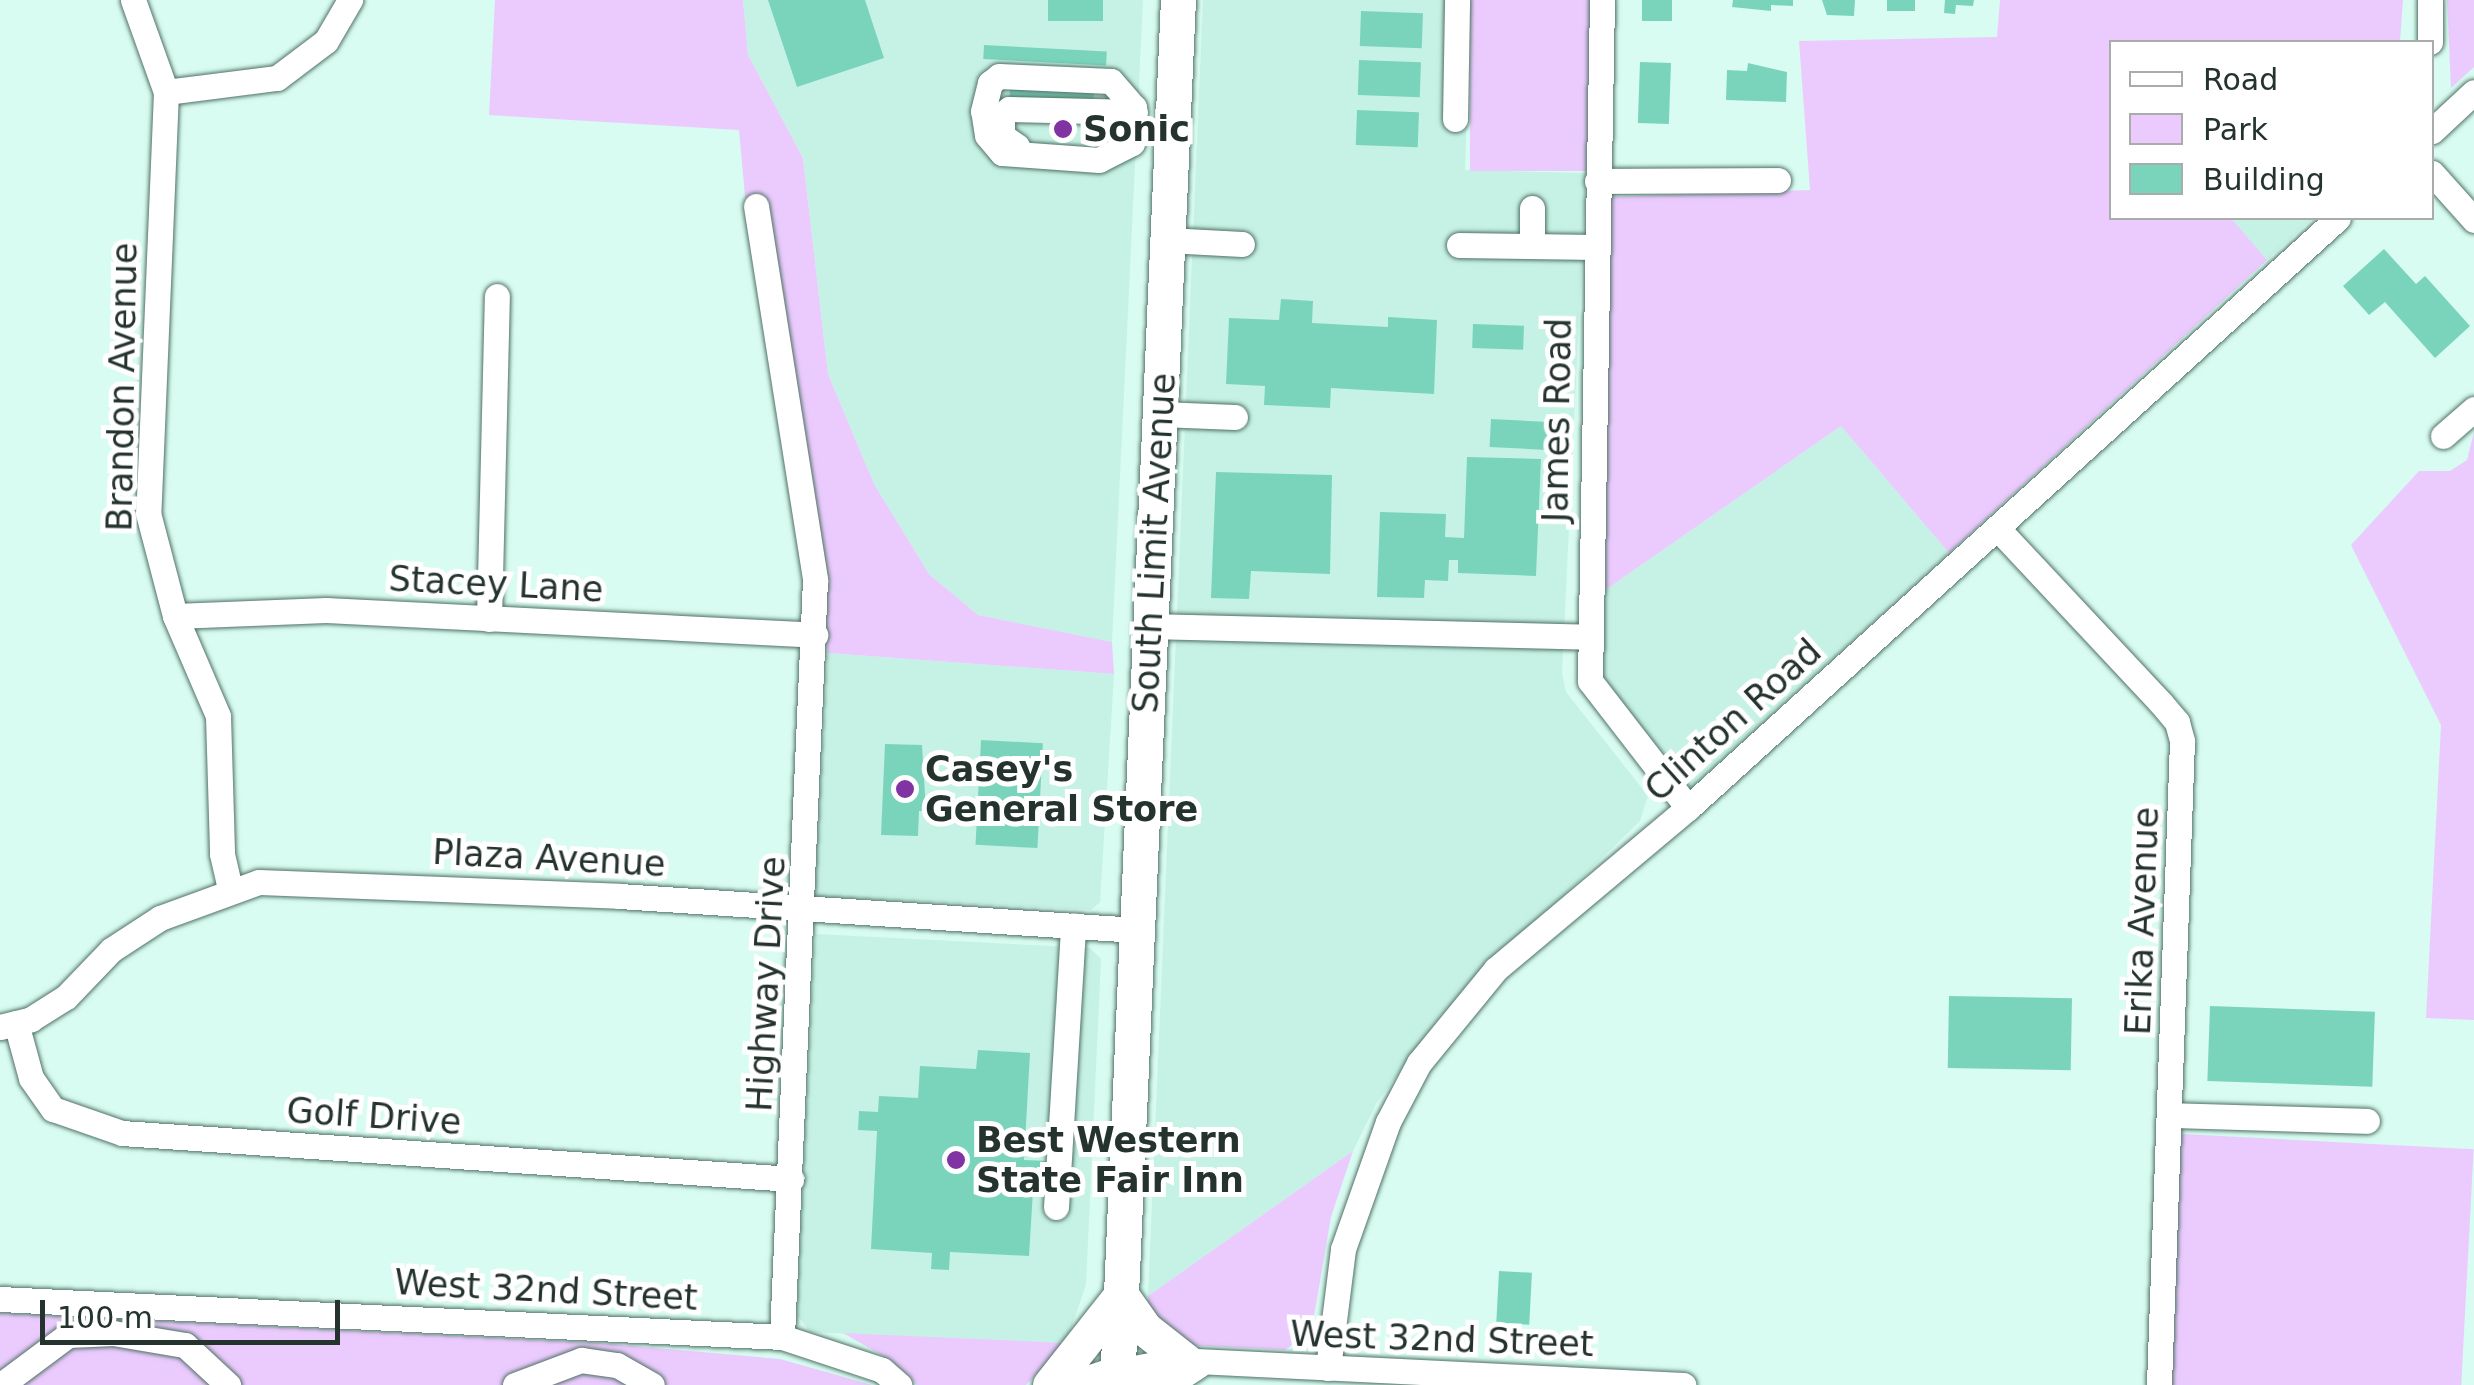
<!DOCTYPE html>
<html>
<head>
<meta charset="utf-8">
<style>
	body { margin:0 }
	#map { position:relative; width:2474px; height:1385px; overflow:hidden; background:#d8fcf1; font-family:"DejaVu Sans",sans-serif }
	div>[style] { position:absolute }
	.built>* { inset:0; background:#c6f2e5 }
	.green>* { inset:0; background:#ebcbfe; transform-origin:0 0 }
	.building>* { inset:0; background:#7ad4bc; transform-origin:0 0 }
	.roads { filter:drop-shadow(0 0 2px #517167) drop-shadow(0 0 2px #517167) }
	.minor>* { height:25px; margin:-12.5px; padding:0 12.5px; transform-origin:12.5px; border-radius:12.5px; background:#fff }
	.major>* { height:30px; margin:-15px; padding:0 15px; transform-origin:15px; border-radius:15px; background:#fff }
	.highway>* { height:35px; margin:-17.5px; padding:0 17.5px; transform-origin:17.5px; border-radius:17.5px; background:#fff }
	.dots>* { width:28px; height:28px; translate:-50% -50%; box-sizing:border-box; border:5px solid #fff; border-radius:50% }
	span { translate:-50% -50%; white-space:nowrap; text-align:center; line-height:1.15; -webkit-text-stroke:10px #fff; paint-order:stroke }
	.poi-label { font-size:35px; color:#25332f; font-weight:700 }
	.left { translate:0 -50%; text-align:left }
	.street-label { font-size:35px; color:#25332f }
	.legend { position:absolute; left:2109px; top:40px; width:325px; height:180px; box-sizing:border-box; background:#fff; border:2px solid #a8adac; margin:0; padding:12px 18px; list-style:none; font-size:30px; color:#25332f }
	.legend li { display:flex; align-items:center; gap:20px; height:50px }
	.legend b { width:50px; border:2px solid #a8adac }
	.scale { position:absolute; left:40px; top:1300px; width:300px; height:45px; box-sizing:border-box; border:5px solid #25332f; border-top:0; padding-left:12px; font-size:30px; line-height:35px; white-space:nowrap; color:#25332f; -webkit-text-stroke:8px #fff; paint-order:stroke }
</style>
</head>
<body>
<div id="map">
	<div class="built">
		<i style="clip-path:polygon(743px 0,1143px 0,1112px 642px,978px 615px,929px 574px,874px 484px,828px 374px,803px 158px,748px 55px)"></i>
		<i style="clip-path:polygon(1203px 0,1470px 0,1465px 170px,1586px 173px,1562px 673px,1566px 692px,1648px 796px,1640px 821px,1440px 1016px,1376px 1104px,1353px 1151px,1148px 1296px)"></i>
		<i style="clip-path:polygon(2231px 218px,2313px 218px,2267px 260px)"></i>
		<i style="clip-path:polygon(1841px 426px,1949px 553px,1692px 787px,1675px 784px,1605px 705px,1591px 600px)"></i>
		<i style="clip-path:polygon(828px 653px,1114px 674px,1100px 902px,1091px 910px,815px 896px)"></i>
		<i style="clip-path:polygon(815px 934px,1090px 948px,1101px 959px,1086px 1285px,1066px 1343px,810px 1332px,797px 1315px)"></i>
	</div>
	<div class="green">
		<i style="clip-path:polygon(495px 0,743px 0,748px 55px,803px 158px,828px 374px,874px 484px,929px 574px,978px 615px,1112px 642px,1114px 674px,828px 653px,746px 207px,739px 130px,489px 115px)"></i>
		<i style="left:1470px;top:0;width:121px;height:171px"></i>
		<i style="clip-path:polygon(2000px 0,2403px 0,2400px 42px,2112px 42px,2112px 218px,2231px 218px,2267px 260px,1949px 553px,1841px 426px,1591px 600px,1607px 197px,1810px 190px,1799px 41px,1997px 37px)"></i>
		<i style="clip-path:polygon(2447px 0,2474px 0,2474px 67px,2451px 88px)"></i>
		<i style="clip-path:polygon(2474px 432px,2474px 1020px,2426px 1018px,2441px 725px,2351px 545px,2419px 471px,2450px 471px,2467px 460px)"></i>
		<i style="left:2181px;top:1134px;width:293px;height:251px;rotate:3deg"></i>
		<i style="clip-path:polygon(1353px 1151px,1331px 1217px,1314px 1316px,1303px 1337px,1285px 1350px,1184px 1345px,1147px 1316px,1148px 1296px)"></i>
		<i style="clip-path:polygon(0 1313px,599px 1343px,780px 1359px,872px 1385px,0 1385px)"></i>
		<i style="clip-path:polygon(843px 1333px,1066px 1343px,1026px 1385px,917px 1385px,892px 1361px)"></i>
	</div>
	<div class="building">
		<i style="clip-path:polygon(768px 0,865px 0,884px 58px,797px 87px)"></i>
		<i style="left:1048px;top:0;width:55px;height:21px"></i>
		<i style="left:1642px;top:0;width:30px;height:21px"></i>
		<i style="clip-path:polygon(1733px 0,1793px 0,1793px 6px,1771px 5px,1771px 11px,1732px 7px)"></i>
		<i style="clip-path:polygon(1822px 0,1855px 0,1854px 16px,1827px 15px)"></i>
		<i style="left:1887px;top:0;width:28px;height:11px"></i>
		<i style="clip-path:polygon(1945px 0,1974px 0,1973px 6px,1956px 5px,1955px 14px,1944px 13px)"></i>
		<i style="left:1361px;top:11px;width:62px;height:35px;rotate:2deg"></i>
		<i style="left:984px;top:45px;width:123px;height:14px;rotate:3deg"></i>
		<i style="left:1359px;top:60px;width:62px;height:35px;rotate:2deg"></i>
		<i style="left:1640px;top:62px;width:31px;height:61px;rotate:2deg"></i>
		<i style="clip-path:polygon(1748px 63px,1787px 72px,1786px 102px,1726px 100px,1727px 70px,1747px 71px)"></i>
		<i style="left:1010px;top:89px;width:84px;height:14px;rotate:3deg"></i>
		<i style="left:1357px;top:110px;width:62px;height:35px;rotate:2deg"></i>
		<i style="clip-path:polygon(2384px 249px,2416px 284px,2425px 276px,2470px 326px,2435px 358px,2385px 302px,2369px 315px,2343px 286px)"></i>
		<i style="clip-path:polygon(1281px 299px,1313px 301px,1312px 323px,1388px 327px,1388px 317px,1437px 320px,1434px 394px,1331px 388px,1330px 408px,1264px 405px,1265px 386px,1226px 384px,1229px 318px,1279px 320px)"></i>
		<i style="left:1473px;top:324px;width:51px;height:24px;rotate:2deg"></i>
		<i style="left:1491px;top:419px;width:57px;height:28px;rotate:3deg"></i>
		<i style="clip-path:polygon(1467px 457px,1541px 459px,1536px 576px,1458px 573px,1458px 560px,1449px 560px,1448px 581px,1425px 580px,1424px 598px,1377px 597px,1380px 512px,1446px 514px,1445px 537px,1464px 538px)"></i>
		<i style="clip-path:polygon(1216px 472px,1332px 475px,1330px 574px,1251px 571px,1249px 599px,1211px 598px)"></i>
		<i style="left:981px;top:740px;width:62px;height:105px;rotate:3deg"></i>
		<i style="clip-path:polygon(885px 744px,922px 745px,926px 811px,919px 811px,918px 836px,881px 835px)"></i>
		<i style="left:1949px;top:996px;width:123px;height:72px;rotate:1deg"></i>
		<i style="left:2210px;top:1006px;width:165px;height:75px;rotate:2deg"></i>
		<i style="clip-path:polygon(978px 1050px,1030px 1053px,1024px 1160px,1050px 1161px,1048px 1192px,1033px 1191px,1029px 1256px,950px 1252px,949px 1270px,931px 1269px,932px 1253px,871px 1249px,877px 1131px,858px 1130px,859px 1111px,878px 1112px,879px 1096px,918px 1098px,920px 1066px,976px 1069px)"></i>
		<i style="left:1499px;top:1271px;width:33px;height:52px;rotate:3deg"></i>
	</div>
	<div class="roads">
		<div class="minor">
			<i style="left:133px;top:0;width:98px;rotate:70.3deg"></i>
			<i style="left:166px;top:92px;width:421px;rotate:92.4deg"></i>
			<i style="left:148px;top:513px;width:106px;rotate:75.3deg"></i>
			<i style="left:175px;top:616px;width:109px;rotate:66.7deg"></i>
			<i style="left:218px;top:716px;width:138px;rotate:88.3deg"></i>
			<i style="left:222px;top:854px;width:35px;rotate:77deg"></i>
			<i style="left:1602px;top:0;width:681px;rotate:91.01deg"></i>
			<i style="left:1590px;top:681px;width:160px;rotate:52.3deg"></i>
			<i style="left:2430px;top:0;width:42px;rotate:90deg"></i>
			<i style="left:999px;top:76px;width:112px;rotate:2.6deg"></i>
			<i style="left:1111px;top:81px;width:35px;rotate:49deg"></i>
			<i style="left:1134px;top:107px;width:36px;rotate:93deg"></i>
			<i style="left:1132px;top:143px;width:37px;rotate:153deg"></i>
			<i style="left:1099px;top:160px;width:97px;rotate:-175.9deg"></i>
			<i style="left:1002px;top:153px;width:23px;rotate:-130deg"></i>
			<i style="left:987px;top:135px;width:24px;rotate:-99deg"></i>
			<i style="left:983px;top:111px;width:29px;rotate:-76deg"></i>
			<i style="left:990px;top:83px;width:11px;rotate:-38deg"></i>
			<i style="left:166px;top:92px;width:112px;rotate:-7.2deg"></i>
			<i style="left:277px;top:78px;width:61px;rotate:-37.1deg"></i>
			<i style="left:326px;top:41px;width:48px;rotate:-59.7deg"></i>
			<i style="left:1455px;top:119px;width:119px;rotate:-89deg"></i>
			<i style="left:2432px;top:131px;width:57px;rotate:-42.9deg"></i>
			<i style="left:1017px;top:146px;width:18px;rotate:-146deg"></i>
			<i style="left:1002px;top:136px;width:21px;rotate:-90deg"></i>
			<i style="left:1002px;top:115px;width:9px;rotate:-41deg"></i>
			<i style="left:1009px;top:109px;width:126px;rotate:1.4deg"></i>
			<i style="left:2432px;top:173px;width:63px;rotate:48.2deg"></i>
			<i style="left:1597px;top:181px;width:181px;rotate:-0.3deg"></i>
			<i style="left:756px;top:206px;width:379px;rotate:81deg"></i>
			<i style="left:815px;top:580px;width:758px;rotate:92.5deg"></i>
			<i style="left:1532px;top:208px;width:38px;rotate:90deg"></i>
			<i style="left:1167px;top:240px;width:75px;rotate:3.1deg"></i>
			<i style="left:1459px;top:245px;width:137px;rotate:0.8deg"></i>
			<i style="left:1160px;top:414px;width:75px;rotate:2.3deg"></i>
			<i style="left:2443px;top:436px;width:41px;rotate:-41.1deg"></i>
			<i style="left:1999px;top:530px;width:237px;rotate:46.9deg"></i>
			<i style="left:2161px;top:703px;width:25px;rotate:50deg"></i>
			<i style="left:2177px;top:722px;width:20px;rotate:75deg"></i>
			<i style="left:2182px;top:741px;width:644px;rotate:92.05deg"></i>
			<i style="left:175px;top:616px;width:151px;rotate:-2.3deg"></i>
			<i style="left:326px;top:610px;width:490px;rotate:2.9deg"></i>
			<i style="left:489px;top:619px;width:323px;rotate:-88.6deg"></i>
			<i style="left:1150px;top:626px;width:438px;rotate:1.4deg"></i>
			<i style="left:16px;top:1023px;width:57px;rotate:74.7deg"></i>
			<i style="left:31px;top:1078px;width:38px;rotate:55deg"></i>
			<i style="left:53px;top:1109px;width:73px;rotate:19.2deg"></i>
			<i style="left:122px;top:1133px;width:671px;rotate:3.93deg"></i>
			<i style="left:0;top:1027px;width:32px;rotate:-14deg"></i>
			<i style="left:31px;top:1019px;width:41px;rotate:-32.2deg"></i>
			<i style="left:66px;top:997px;width:65px;rotate:-46.2deg"></i>
			<i style="left:111px;top:950px;width:59px;rotate:-33.1deg"></i>
			<i style="left:160px;top:918px;width:105px;rotate:-20deg"></i>
			<i style="left:259px;top:882px;width:360px;rotate:2.2deg"></i>
			<i style="left:619px;top:896px;width:519px;rotate:3.76deg"></i>
			<i style="left:2170px;top:1115px;width:197px;rotate:1.7deg"></i>
			<i style="left:1056px;top:1207px;width:282px;rotate:-86.5deg"></i>
			<i style="left:0;top:1299px;width:783px;rotate:2.78deg"></i>
			<i style="left:782px;top:1337px;width:105px;rotate:18.3deg"></i>
			<i style="left:882px;top:1370px;width:23px;rotate:41deg"></i>
			<i style="left:1328px;top:1368px;width:120px;rotate:-82.8deg"></i>
			<i style="left:1343px;top:1249px;width:135px;rotate:-70.5deg"></i>
			<i style="left:1388px;top:1122px;width:67px;rotate:-62.3deg"></i>
			<i style="left:1419px;top:1063px;width:122px;rotate:-50.7deg"></i>
			<i style="left:1496px;top:969px;width:251px;rotate:-40deg"></i>
			<i style="left:1688px;top:808px;width:878px;rotate:-42.23deg"></i>
			<i style="left:1118px;top:1371px;width:59px;rotate:-10.7deg"></i>
			<i style="left:1176px;top:1360px;width:508px;rotate:2.82deg"></i>
			<i style="left:1px;top:1385px;width:84px;rotate:-36.7deg"></i>
			<i style="left:68px;top:1335px;width:45px;rotate:-2.5deg"></i>
			<i style="left:113px;top:1333px;width:73px;rotate:9.5deg"></i>
			<i style="left:185px;top:1345px;width:59px;rotate:42.9deg"></i>
			<i style="left:515px;top:1385px;width:71px;rotate:-20.7deg"></i>
			<i style="left:581px;top:1360px;width:36px;rotate:8deg"></i>
			<i style="left:617px;top:1365px;width:40px;rotate:29.7deg"></i>
			<i style="left:1141px;top:1385px;width:35px;rotate:-8deg"></i>
			<i style="left:1176px;top:1380px;width:27px;rotate:-33deg"></i>
		</div>
		<div class="major">
			<i style="left:1076px;top:1385px;width:44px;rotate:-18.4deg"></i>
		</div>
		<div class="highway">
			<i style="left:1050px;top:1385px;width:115px;rotate:-51.7deg"></i>
			<i style="left:1121px;top:1295px;width:42px;rotate:54.8deg"></i>
			<i style="left:1145px;top:1329px;width:53px;rotate:38.2deg"></i>
			<i style="left:1117px;top:1385px;width:1386px;rotate:-87.48deg"></i>
		</div>
	</div>
	<div class="dots">
		<i style="left:1063px;top:129px;background:#8133a4"></i>
		<i style="left:905px;top:789px;background:#8133a4"></i>
		<i style="left:956px;top:1160px;background:#8133a4"></i>
	</div>
	<div class="poi-label">
		<span class="left" style="left:1083px;top:129px">Sonic</span>
		<span class="left" style="left:925px;top:789px">Casey's<br>General Store</span>
		<span class="left" style="left:976px;top:1160px">Best Western<br>State Fair Inn</span>
	</div>
	<div class="street-label">
		<span style="left:122px;top:387px;rotate:-89deg">Brandon Avenue</span>
		<span style="left:1557px;top:420px;rotate:-89deg">James Road</span>
		<span style="left:1154px;top:543px;rotate:-87deg">South Limit Avenue</span>
		<span style="left:496px;top:584px;rotate:3deg">Stacey Lane</span>
		<span style="left:1733px;top:720px;rotate:-42deg">Clinton Road</span>
		<span style="left:549px;top:858px;rotate:3deg">Plaza Avenue</span>
		<span style="left:2142px;top:921px;rotate:-88deg">Erika Avenue</span>
		<span style="left:766px;top:984px;rotate:-87deg">Highway Drive</span>
		<span style="left:374px;top:1116px;rotate:4deg">Golf Drive</span>
		<span style="left:546px;top:1290px;rotate:3deg">West 32nd Street</span>
		<span style="left:1442px;top:1339px;rotate:2deg">West 32nd Street</span>
	</div>
	<ul class="legend">
	<li><b style="height:12px;background:#fff"></b>Road</li>
	<li><b style="height:28px;background:#ebcbfe"></b>Park</li>
	<li><b style="height:28px;background:#7ad4bc"></b>Building</li>
	</ul>
	<div class="scale">100 m</div>
</div>
</body>
</html>
